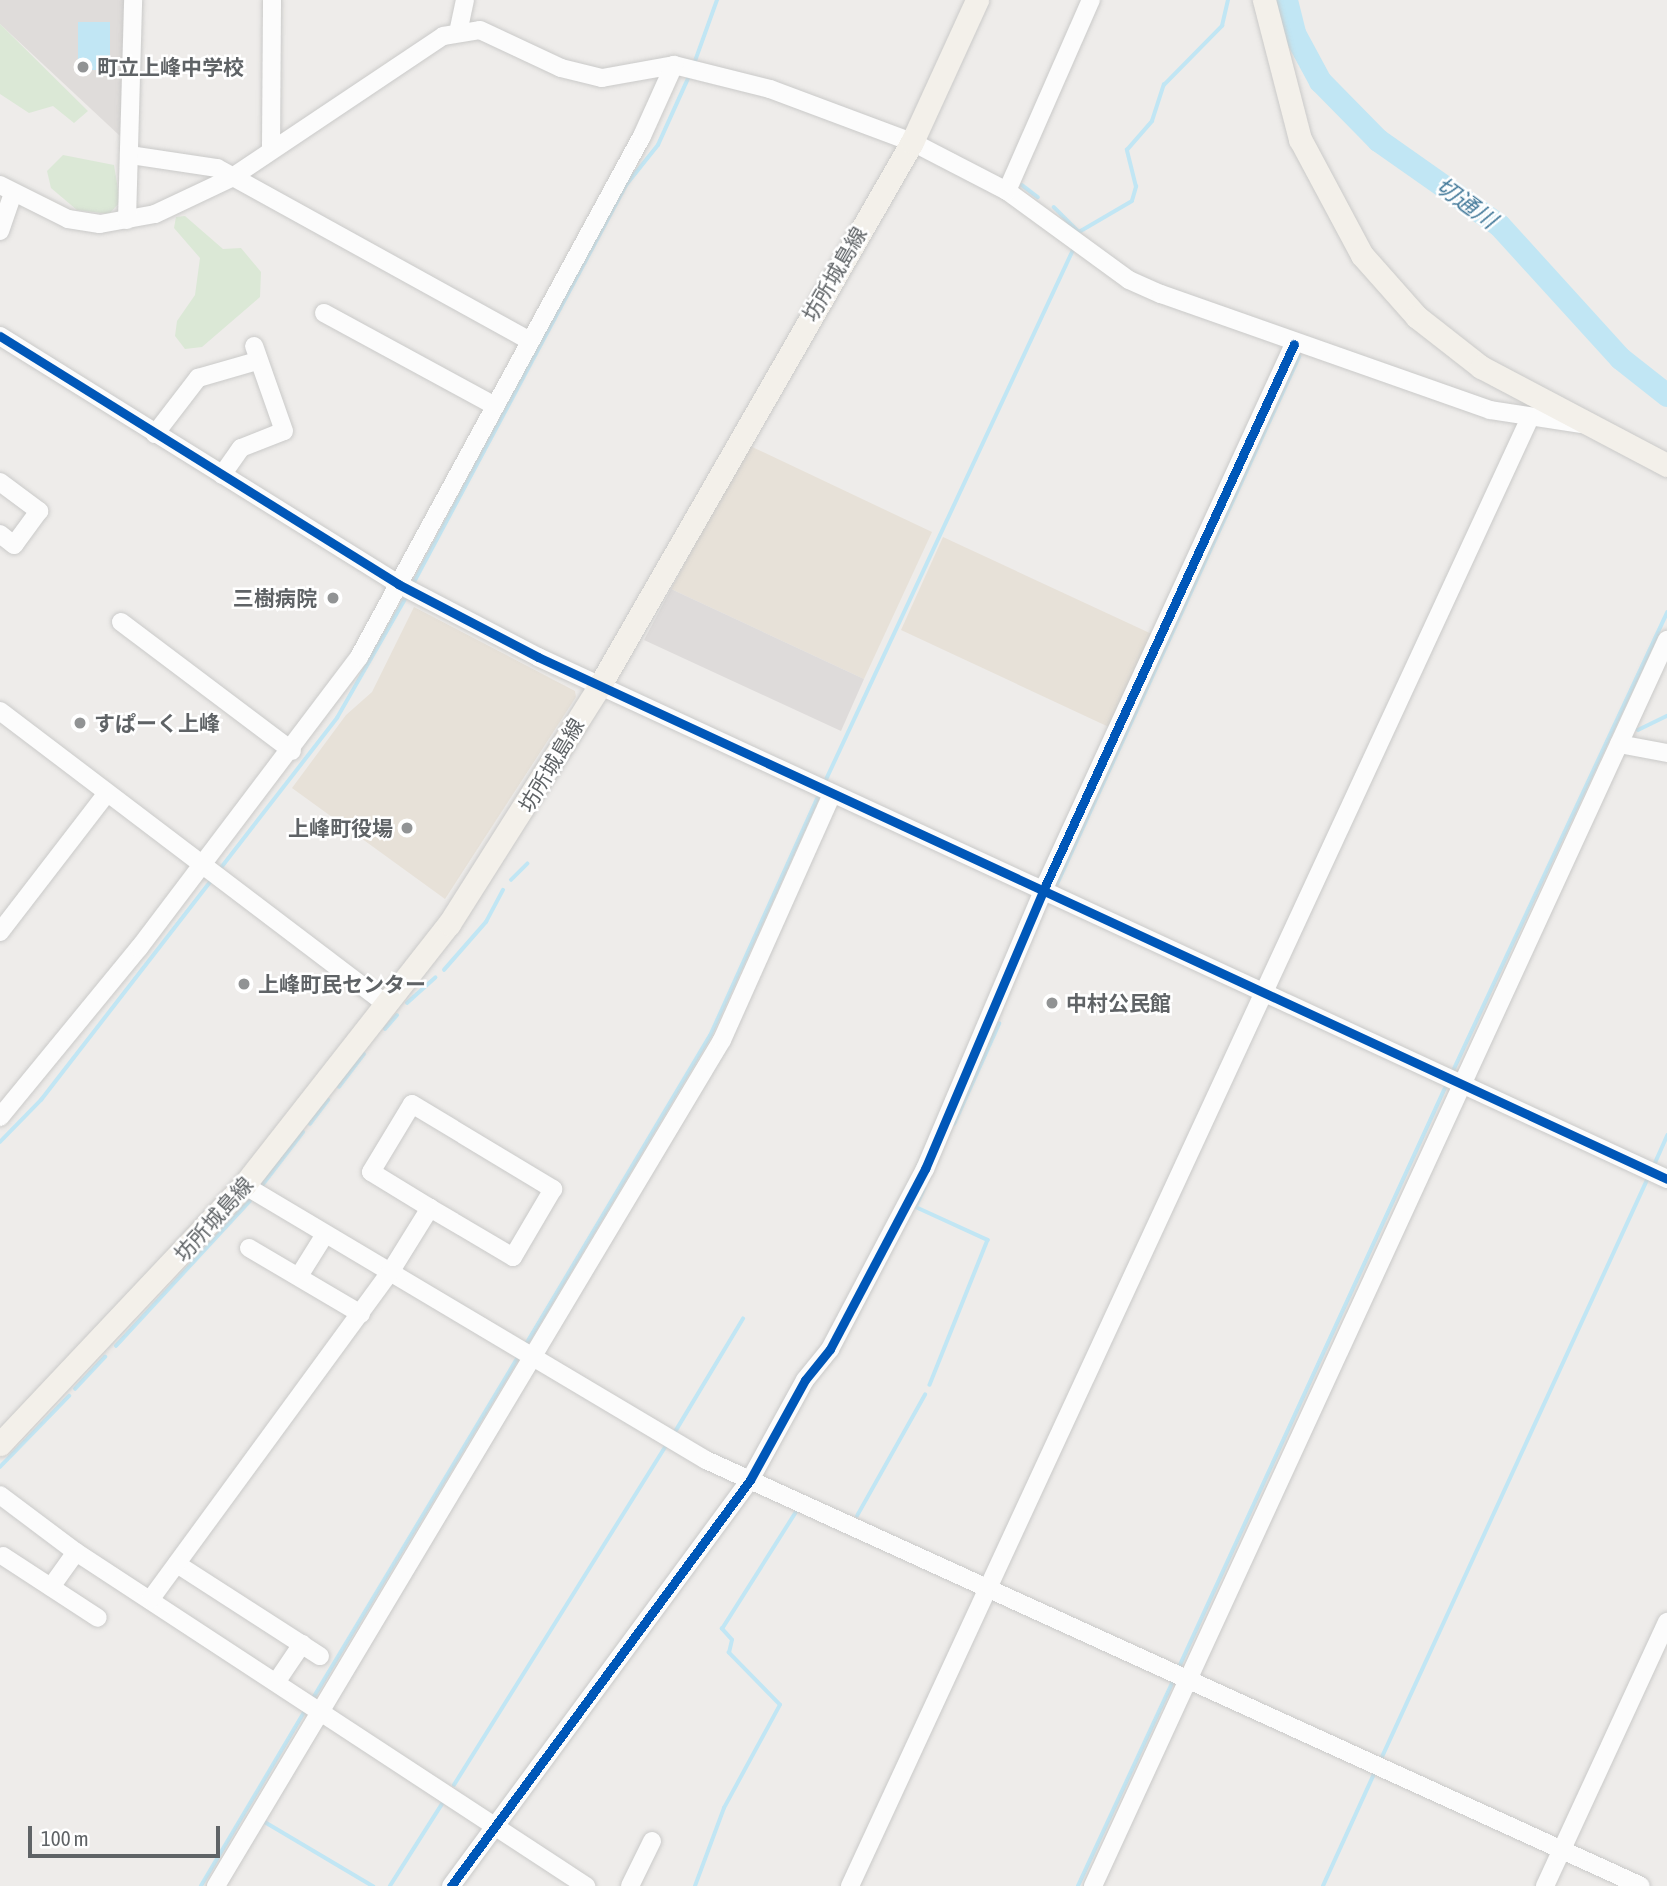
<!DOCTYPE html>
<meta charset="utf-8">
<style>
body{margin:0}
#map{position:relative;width:1667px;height:1886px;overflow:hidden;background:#eeecea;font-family:"Asap Condensed","Noto Sans JP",sans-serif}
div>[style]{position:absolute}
.commercial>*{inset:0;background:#e7e1d8}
.industrial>*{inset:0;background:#dedbda}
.education>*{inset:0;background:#dfdcda}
.green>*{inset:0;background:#dbe8d6}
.water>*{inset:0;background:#c1e6f4}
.stream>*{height:3.5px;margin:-1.75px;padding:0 1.75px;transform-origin:1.75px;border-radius:1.75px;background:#c1e6f4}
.river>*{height:23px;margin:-11.5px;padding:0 11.5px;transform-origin:11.5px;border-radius:11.5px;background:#c1e6f4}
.roads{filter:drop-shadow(0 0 2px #cacac9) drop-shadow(0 0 2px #cacac9)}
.minor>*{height:18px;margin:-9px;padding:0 9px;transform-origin:9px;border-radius:9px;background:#fcfcfc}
.major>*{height:23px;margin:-11.5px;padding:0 11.5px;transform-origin:11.5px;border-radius:11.5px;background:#f3f0ea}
.cycleway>*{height:9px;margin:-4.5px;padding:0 4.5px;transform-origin:4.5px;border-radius:4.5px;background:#0057b8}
.dots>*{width:19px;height:19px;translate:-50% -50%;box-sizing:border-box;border:4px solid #fff;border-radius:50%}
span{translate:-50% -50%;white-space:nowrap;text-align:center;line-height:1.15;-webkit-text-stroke:5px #fff;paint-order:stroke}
.poi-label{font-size:21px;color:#5f6366;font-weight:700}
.left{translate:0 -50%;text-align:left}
.right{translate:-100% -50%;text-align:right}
.street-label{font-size:21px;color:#5f6366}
.water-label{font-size:23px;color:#447a9a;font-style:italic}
.scale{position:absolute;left:28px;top:1826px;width:192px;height:32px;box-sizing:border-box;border:4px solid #5f6366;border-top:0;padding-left:9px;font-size:21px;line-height:24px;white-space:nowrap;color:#5f6366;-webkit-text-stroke:5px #fff;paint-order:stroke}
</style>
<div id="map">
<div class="commercial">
<i style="clip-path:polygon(748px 445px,932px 532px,864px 679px,671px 589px)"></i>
<i style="clip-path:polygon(943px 537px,1154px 635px,1111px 728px,901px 630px)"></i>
<i style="clip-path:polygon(414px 607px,575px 691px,576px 697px,445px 899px,292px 788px,346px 715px,372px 692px)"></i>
</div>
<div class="industrial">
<i style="clip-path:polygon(671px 589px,864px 679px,841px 731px,644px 640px)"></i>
</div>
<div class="education">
<i style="clip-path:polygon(0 0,124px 0,120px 136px,0 24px)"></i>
</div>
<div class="green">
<i style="clip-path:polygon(0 24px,88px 111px,74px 123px,53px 106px,29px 113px,0 94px)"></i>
<i style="clip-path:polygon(63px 155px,114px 165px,120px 202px,109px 214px,77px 210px,51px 188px,47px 171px)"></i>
<i style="clip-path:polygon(185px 216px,223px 249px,241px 248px,261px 272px,260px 297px,202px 347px,185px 349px,175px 336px,177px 321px,195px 295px,200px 258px,174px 228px,176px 217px)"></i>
</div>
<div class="water">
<i style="clip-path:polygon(78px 22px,110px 22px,110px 70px,78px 70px)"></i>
</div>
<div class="stream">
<i style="left:694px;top:64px;width:68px;rotate:-70.2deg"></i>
<i style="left:1022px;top:185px;width:20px;rotate:37deg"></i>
<i style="left:1054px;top:207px;width:35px;rotate:45deg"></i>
<i style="left:1079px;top:232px;width:61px;rotate:-30.3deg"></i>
<i style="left:1132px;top:201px;width:15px;rotate:-74deg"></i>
<i style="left:1136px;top:187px;width:38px;rotate:-104deg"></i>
<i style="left:1127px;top:150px;width:38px;rotate:-49deg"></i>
<i style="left:1152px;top:121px;width:38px;rotate:-72deg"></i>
<i style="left:1164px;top:85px;width:83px;rotate:-45.5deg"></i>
<i style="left:1222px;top:26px;width:27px;rotate:-77deg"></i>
<i style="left:412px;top:586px;width:455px;rotate:-61.9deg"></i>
<i style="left:626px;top:185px;width:51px;rotate:-51.3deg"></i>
<i style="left:658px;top:145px;width:78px;rotate:-65.7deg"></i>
<i style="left:1638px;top:730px;width:32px;rotate:-26deg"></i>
<i style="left:824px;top:784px;width:589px;rotate:-65deg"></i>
<i style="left:220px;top:869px;width:191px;rotate:-52.2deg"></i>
<i style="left:337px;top:718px;width:141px;rotate:-60.2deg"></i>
<i style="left:511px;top:880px;width:23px;rotate:-45deg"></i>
<i style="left:1057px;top:884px;width:580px;rotate:-65.34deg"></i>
<i style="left:444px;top:970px;width:64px;rotate:-48.8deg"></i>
<i style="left:486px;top:922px;width:36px;rotate:-62deg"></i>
<i style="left:407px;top:1003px;width:38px;rotate:-42deg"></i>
<i style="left:385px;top:1029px;width:18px;rotate:-49deg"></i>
<i style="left:1453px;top:1071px;width:506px;rotate:-64.96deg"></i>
<i style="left:339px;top:1087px;width:41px;rotate:-52.9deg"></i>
<i style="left:310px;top:1124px;width:30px;rotate:-53deg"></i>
<i style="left:954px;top:1124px;width:110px;rotate:-65.8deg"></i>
<i style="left:0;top:1142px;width:59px;rotate:-45.7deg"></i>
<i style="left:41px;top:1100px;width:281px;rotate:-52.2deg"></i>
<i style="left:1655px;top:1163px;width:30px;rotate:-66deg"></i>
<i style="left:261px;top:1187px;width:69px;rotate:-52.6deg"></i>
<i style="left:925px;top:1188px;width:21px;rotate:115deg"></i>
<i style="left:916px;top:1207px;width:79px;rotate:24.6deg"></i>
<i style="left:988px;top:1240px;width:156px;rotate:111.8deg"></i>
<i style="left:116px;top:1346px;width:197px;rotate:-47.3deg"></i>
<i style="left:525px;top:1346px;width:361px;rotate:-59.2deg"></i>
<i style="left:710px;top:1036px;width:265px;rotate:-65.7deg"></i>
<i style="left:75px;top:1389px;width:44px;rotate:-46.8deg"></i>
<i style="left:675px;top:1432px;width:132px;rotate:-59deg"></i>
<i style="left:0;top:1467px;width:99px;rotate:-45.8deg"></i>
<i style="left:857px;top:1516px;width:139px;rotate:-60.7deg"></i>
<i style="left:1180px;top:1665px;width:635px;rotate:-65.33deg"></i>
<i style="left:312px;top:1700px;width:402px;rotate:-59deg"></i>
<i style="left:1382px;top:1757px;width:635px;rotate:-65.33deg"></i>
<i style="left:454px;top:1785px;width:400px;rotate:-58deg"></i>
<i style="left:265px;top:1822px;width:126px;rotate:30.7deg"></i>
<i style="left:201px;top:1886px;width:206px;rotate:-59.3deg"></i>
<i style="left:390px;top:1886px;width:101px;rotate:-57.6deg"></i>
<i style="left:695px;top:1886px;width:83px;rotate:-69.6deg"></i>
<i style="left:724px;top:1808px;width:117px;rotate:-61.5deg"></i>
<i style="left:780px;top:1705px;width:73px;rotate:-134.4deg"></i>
<i style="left:729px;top:1653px;width:13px;rotate:-77deg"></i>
<i style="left:732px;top:1640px;width:15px;rotate:-132deg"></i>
<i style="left:722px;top:1629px;width:142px;rotate:-57.7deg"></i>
<i style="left:1078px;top:1886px;width:226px;rotate:-65.1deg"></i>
<i style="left:1323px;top:1886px;width:125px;rotate:-65.5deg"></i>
</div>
<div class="river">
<i style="left:1286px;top:0;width:34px;rotate:76deg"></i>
<i style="left:1294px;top:33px;width:55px;rotate:61.6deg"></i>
<i style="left:1320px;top:81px;width:83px;rotate:45.5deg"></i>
<i style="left:1378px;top:140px;width:148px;rotate:35.1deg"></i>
<i style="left:1499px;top:225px;width:180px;rotate:47.7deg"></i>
<i style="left:1620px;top:358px;width:60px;rotate:38.2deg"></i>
</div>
<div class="roads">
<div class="minor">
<i style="left:459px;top:28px;width:29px;rotate:-78deg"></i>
<i style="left:271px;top:148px;width:148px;rotate:-89.6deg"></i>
<i style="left:130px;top:155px;width:88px;rotate:8.5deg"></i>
<i style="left:217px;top:168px;width:358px;rotate:28.9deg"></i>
<i style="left:0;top:185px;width:76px;rotate:26.6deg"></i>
<i style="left:68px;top:219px;width:32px;rotate:9deg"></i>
<i style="left:100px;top:224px;width:56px;rotate:-10.3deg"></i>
<i style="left:155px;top:214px;width:84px;rotate:-25.3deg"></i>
<i style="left:231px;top:178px;width:255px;rotate:-33.8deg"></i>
<i style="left:443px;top:36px;width:37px;rotate:-9deg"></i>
<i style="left:480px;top:30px;width:89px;rotate:25.1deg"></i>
<i style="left:561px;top:68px;width:42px;rotate:13.7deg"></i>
<i style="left:602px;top:78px;width:73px;rotate:-10.2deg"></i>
<i style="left:674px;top:65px;width:99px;rotate:14deg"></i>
<i style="left:770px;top:89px;width:152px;rotate:20.5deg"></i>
<i style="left:912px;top:142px;width:107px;rotate:27.3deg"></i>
<i style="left:1007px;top:191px;width:151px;rotate:36.1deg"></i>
<i style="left:1129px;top:280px;width:35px;rotate:24deg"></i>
<i style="left:1161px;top:294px;width:349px;rotate:19.4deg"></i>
<i style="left:1490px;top:410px;width:92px;rotate:8.7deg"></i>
<i style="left:1007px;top:191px;width:209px;rotate:-66.3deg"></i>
<i style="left:127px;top:220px;width:220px;rotate:-88.4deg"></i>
<i style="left:0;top:231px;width:39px;rotate:-71deg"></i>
<i style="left:324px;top:313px;width:195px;rotate:28.5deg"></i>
<i style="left:0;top:336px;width:469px;rotate:31.9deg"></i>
<i style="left:398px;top:584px;width:158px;rotate:27.5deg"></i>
<i style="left:538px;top:657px;width:1244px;rotate:24.81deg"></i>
<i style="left:155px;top:434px;width:71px;rotate:-52.5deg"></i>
<i style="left:198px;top:378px;width:61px;rotate:-16.1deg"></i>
<i style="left:222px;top:475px;width:33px;rotate:-55deg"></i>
<i style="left:241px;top:448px;width:46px;rotate:-21.6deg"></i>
<i style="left:284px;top:431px;width:90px;rotate:-109.4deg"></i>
<i style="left:0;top:482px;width:49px;rotate:36.6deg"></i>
<i style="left:39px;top:511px;width:42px;rotate:126.3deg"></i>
<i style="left:14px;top:545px;width:18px;rotate:-142deg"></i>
<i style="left:121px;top:622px;width:214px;rotate:37deg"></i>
<i style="left:0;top:711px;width:485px;rotate:37.2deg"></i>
<i style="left:1619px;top:744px;width:49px;rotate:10.6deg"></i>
<i style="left:0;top:932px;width:175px;rotate:-52.4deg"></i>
<i style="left:0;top:1117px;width:219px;rotate:-50.6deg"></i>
<i style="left:139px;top:948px;width:365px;rotate:-52.9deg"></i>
<i style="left:359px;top:657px;width:593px;rotate:-61.49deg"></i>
<i style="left:642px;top:136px;width:78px;rotate:-65.7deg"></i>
<i style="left:244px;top:1185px;width:538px;rotate:30.76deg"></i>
<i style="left:706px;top:1460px;width:1027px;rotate:24.49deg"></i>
<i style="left:249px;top:1248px;width:130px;rotate:30.5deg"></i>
<i style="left:299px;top:1276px;width:47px;rotate:-58deg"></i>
<i style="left:0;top:1495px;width:95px;rotate:36.9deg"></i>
<i style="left:76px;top:1552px;width:610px;rotate:33.22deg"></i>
<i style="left:3px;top:1556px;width:113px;rotate:33.1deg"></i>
<i style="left:177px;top:1564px;width:170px;rotate:32.8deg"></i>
<i style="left:51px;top:1587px;width:43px;rotate:-54.5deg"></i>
<i style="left:150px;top:1600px;width:404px;rotate:-53.8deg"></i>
<i style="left:389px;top:1274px;width:78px;rotate:-58.2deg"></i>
<i style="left:430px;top:1208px;width:69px;rotate:-148.6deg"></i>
<i style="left:371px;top:1172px;width:79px;rotate:-58.9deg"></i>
<i style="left:412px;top:1104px;width:165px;rotate:31.1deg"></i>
<i style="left:553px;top:1189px;width:79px;rotate:120.5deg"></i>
<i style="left:513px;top:1257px;width:96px;rotate:-149.4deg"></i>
<i style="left:277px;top:1681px;width:45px;rotate:-56deg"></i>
<i style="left:216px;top:1886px;width:986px;rotate:-59.12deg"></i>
<i style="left:722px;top:1040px;width:267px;rotate:-65.9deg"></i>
<i style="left:451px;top:1886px;width:504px;rotate:-53.63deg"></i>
<i style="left:750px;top:1480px;width:114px;rotate:-61.2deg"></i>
<i style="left:805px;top:1380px;width:40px;rotate:-51deg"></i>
<i style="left:830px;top:1349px;width:204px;rotate:-62.2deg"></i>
<i style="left:925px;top:1169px;width:310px;rotate:-67deg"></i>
<i style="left:1046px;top:884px;width:594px;rotate:-65.33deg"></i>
<i style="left:630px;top:1886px;width:50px;rotate:-63.9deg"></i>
<i style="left:850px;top:1886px;width:1618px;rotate:-65.15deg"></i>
<i style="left:1093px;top:1886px;width:1372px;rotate:-65.27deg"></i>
<i style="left:1545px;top:1886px;width:291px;rotate:-65.2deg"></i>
</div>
<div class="major">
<i style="left:1264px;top:0;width:144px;rotate:75.5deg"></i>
<i style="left:1300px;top:139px;width:132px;rotate:61.9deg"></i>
<i style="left:1362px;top:255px;width:83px;rotate:48.4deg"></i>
<i style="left:1417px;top:317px;width:81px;rotate:38deg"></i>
<i style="left:1481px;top:367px;width:210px;rotate:27.8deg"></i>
<i style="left:0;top:1444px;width:356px;rotate:-46.7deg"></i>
<i style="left:244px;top:1185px;width:332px;rotate:-51.9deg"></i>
<i style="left:449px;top:924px;width:283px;rotate:-57.7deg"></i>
<i style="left:600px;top:685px;width:626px;rotate:-60.12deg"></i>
<i style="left:912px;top:142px;width:156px;rotate:-65.4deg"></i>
</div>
</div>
<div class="cycleway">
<i style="left:0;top:336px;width:469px;rotate:31.9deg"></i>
<i style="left:398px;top:584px;width:158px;rotate:27.5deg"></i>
<i style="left:538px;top:657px;width:1244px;rotate:24.81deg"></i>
<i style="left:451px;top:1886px;width:504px;rotate:-53.63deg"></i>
<i style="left:750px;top:1480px;width:114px;rotate:-61.2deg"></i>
<i style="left:805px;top:1380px;width:40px;rotate:-51deg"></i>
<i style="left:830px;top:1349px;width:204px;rotate:-62.2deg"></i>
<i style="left:925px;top:1169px;width:310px;rotate:-67deg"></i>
<i style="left:1046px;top:884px;width:594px;rotate:-65.33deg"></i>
</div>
<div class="dots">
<i style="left:83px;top:67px;background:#919394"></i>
<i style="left:333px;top:598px;background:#919394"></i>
<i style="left:80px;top:723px;background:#919394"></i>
<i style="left:407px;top:828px;background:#919394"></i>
<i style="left:244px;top:984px;background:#919394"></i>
<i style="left:1052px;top:1003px;background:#919394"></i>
</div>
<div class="poi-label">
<span class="left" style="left:97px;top:67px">町立上峰中学校</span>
<span class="right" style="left:317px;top:598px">三樹病院</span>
<span class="left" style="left:94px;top:723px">すぱーく上峰</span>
<span class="right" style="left:393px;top:828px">上峰町役場</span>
<span class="left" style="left:258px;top:984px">上峰町民センター</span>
<span class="left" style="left:1066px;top:1003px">中村公民館</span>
</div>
<div class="street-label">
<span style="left:834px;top:274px;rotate:-60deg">坊所城島線</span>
<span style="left:551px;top:765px;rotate:-59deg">坊所城島線</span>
<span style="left:213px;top:1219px;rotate:-48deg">坊所城島線</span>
</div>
<div class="water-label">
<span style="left:1466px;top:203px;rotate:36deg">切通川</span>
</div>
<div class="scale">100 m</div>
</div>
